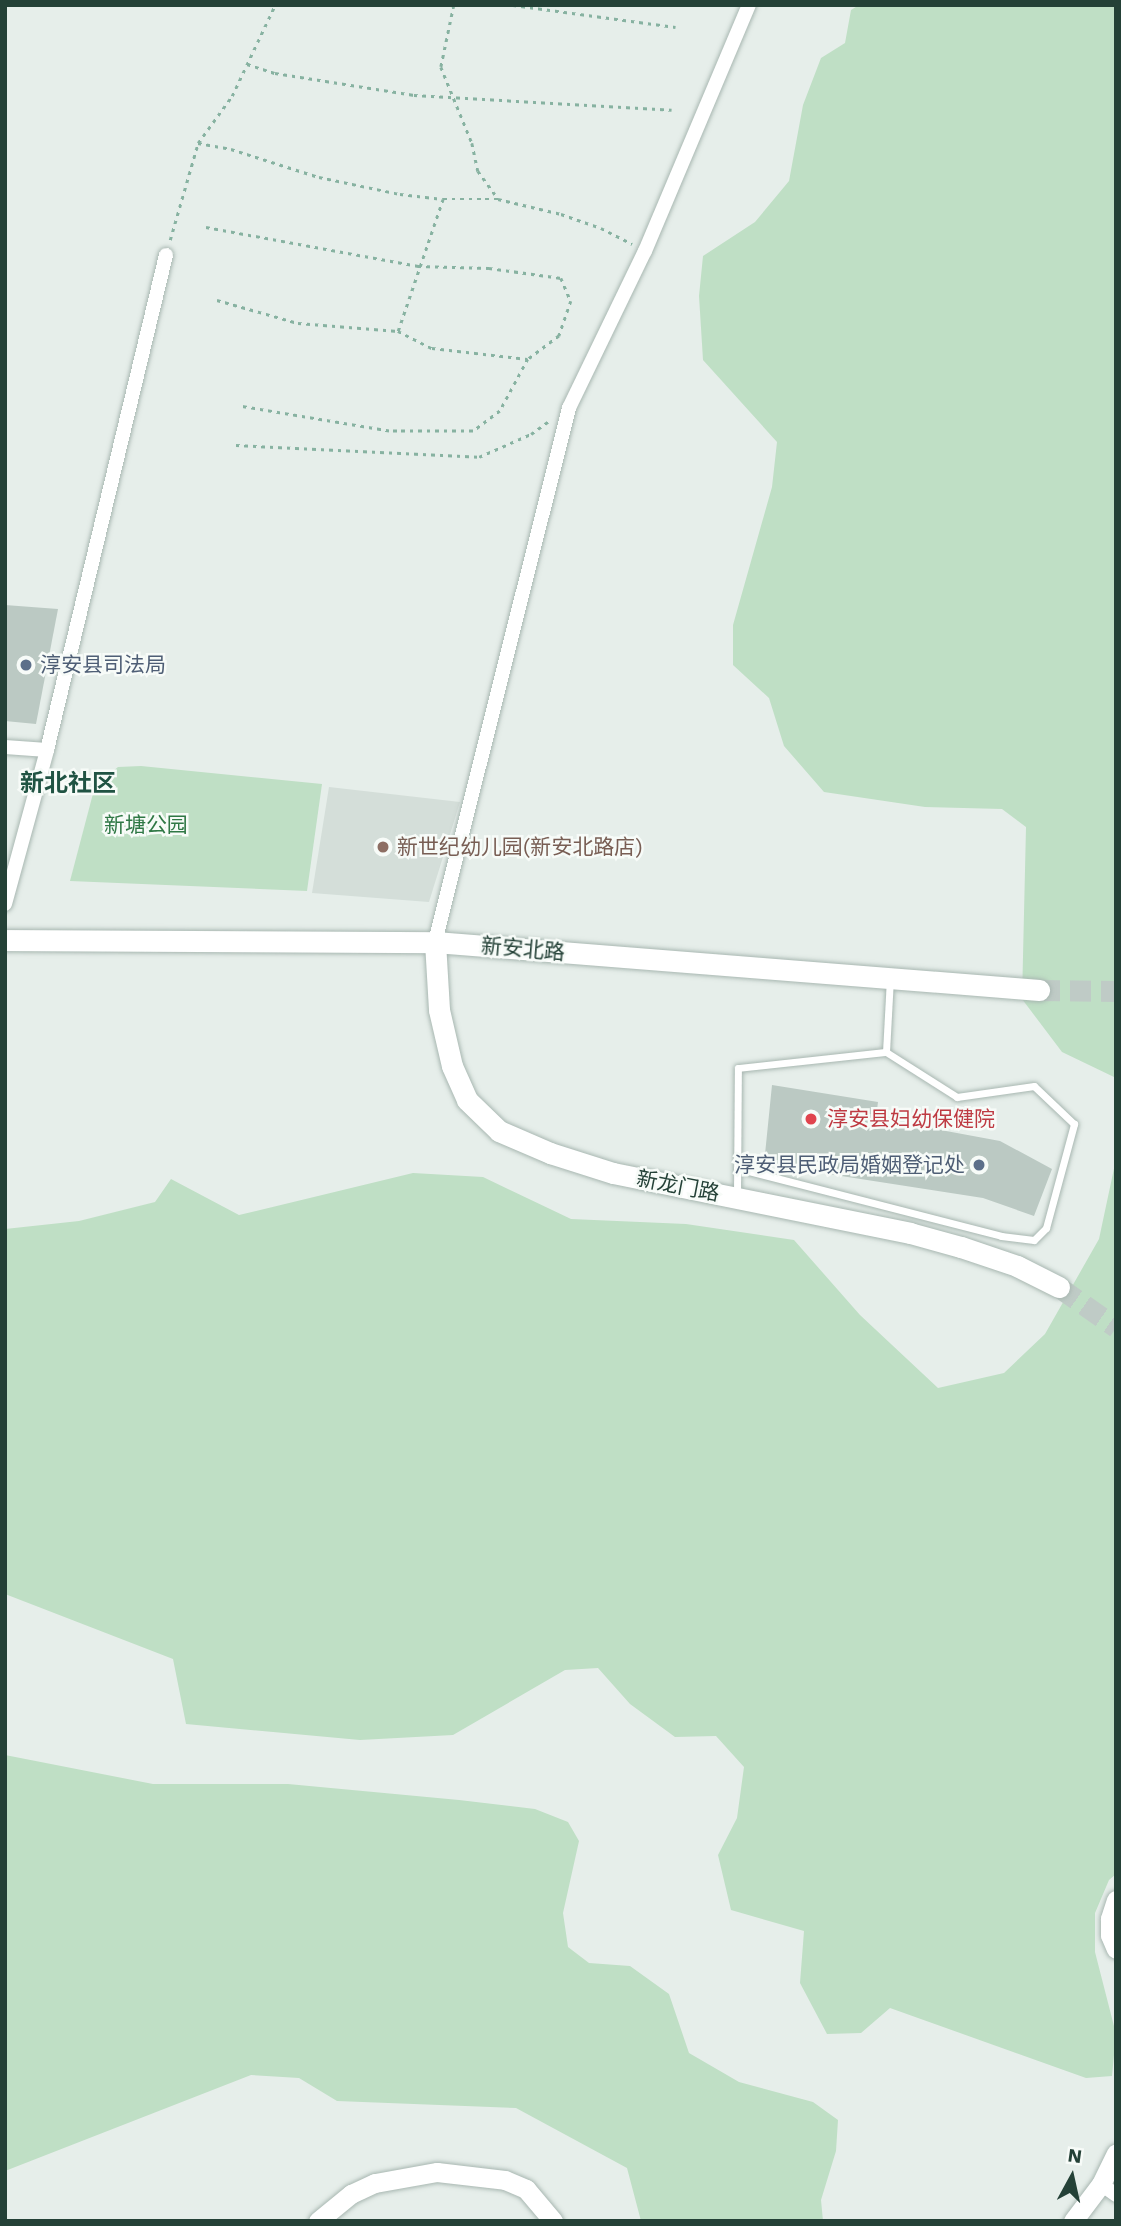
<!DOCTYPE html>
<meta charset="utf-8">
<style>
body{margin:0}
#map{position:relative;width:1121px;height:2226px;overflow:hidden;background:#e6eeea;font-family:"Work Sans","Noto Sans SC",sans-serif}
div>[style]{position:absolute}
.built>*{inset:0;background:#d4ded9}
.green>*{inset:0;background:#bfdfc5}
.building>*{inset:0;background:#bbc9c3}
.secondary-tunnel>*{height:21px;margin-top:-10.5px;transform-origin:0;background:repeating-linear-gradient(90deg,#bfcbc6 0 21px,transparent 0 31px)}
.path>*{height:2.5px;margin-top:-1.25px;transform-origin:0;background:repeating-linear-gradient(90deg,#87b2a1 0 3.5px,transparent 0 8.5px)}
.roads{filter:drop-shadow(0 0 2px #a8b7b1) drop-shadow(0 0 2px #a8b7b1)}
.service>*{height:7px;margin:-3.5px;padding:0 3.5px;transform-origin:3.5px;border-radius:3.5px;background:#fff}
.minor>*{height:14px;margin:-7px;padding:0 7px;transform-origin:7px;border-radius:7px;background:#fff}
.tertiary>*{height:19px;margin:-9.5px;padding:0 9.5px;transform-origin:9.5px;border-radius:9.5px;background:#fff}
.secondary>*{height:21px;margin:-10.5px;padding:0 10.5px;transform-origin:10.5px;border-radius:10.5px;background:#fff}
.dots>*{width:19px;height:19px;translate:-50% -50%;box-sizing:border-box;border:4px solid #f7fbf8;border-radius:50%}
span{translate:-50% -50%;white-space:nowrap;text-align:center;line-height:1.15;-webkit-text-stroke:5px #f7fbf8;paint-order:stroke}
.service-label{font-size:21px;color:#4e5e75}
.left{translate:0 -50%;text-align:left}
.right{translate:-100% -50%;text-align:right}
.park-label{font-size:21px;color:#2f7845}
.education-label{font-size:21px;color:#785e54}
.street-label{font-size:21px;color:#244137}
.health-label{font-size:21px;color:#be3a42}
.quarter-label{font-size:24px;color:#205343;font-weight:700}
.frame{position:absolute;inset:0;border:7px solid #244137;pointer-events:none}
.north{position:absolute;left:1037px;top:2142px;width:70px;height:70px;-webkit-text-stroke:5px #f7fbf8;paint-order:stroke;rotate:8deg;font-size:19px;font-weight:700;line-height:28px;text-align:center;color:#244137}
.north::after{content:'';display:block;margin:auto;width:24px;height:32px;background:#244137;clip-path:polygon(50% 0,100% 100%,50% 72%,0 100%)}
</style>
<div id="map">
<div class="built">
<i style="clip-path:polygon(329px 787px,460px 802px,429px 902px,312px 893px)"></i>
</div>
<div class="green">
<i style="clip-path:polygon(859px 5px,1116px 5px,1116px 1083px,1114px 1077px,1062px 1052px,1022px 999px,1026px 827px,1002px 809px,925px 807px,824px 792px,784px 746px,769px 698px,733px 665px,733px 625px,772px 487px,777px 442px,703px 360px,699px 296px,703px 256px,755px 222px,789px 181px,803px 105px,821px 58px,845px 43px,851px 10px)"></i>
<i style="clip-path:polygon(141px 766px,322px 784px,307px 891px,70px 881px,95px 786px,118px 767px)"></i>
<i style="clip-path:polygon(1116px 1159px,1116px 1874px,1109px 1880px,1095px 1913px,1095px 1952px,1116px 2034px,1112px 2076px,1086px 2078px,890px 2008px,861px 2033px,827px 2034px,800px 1983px,804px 1931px,731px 1910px,718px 1855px,737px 1818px,744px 1767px,716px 1736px,675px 1737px,630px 1704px,598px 1668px,565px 1670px,453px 1735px,360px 1740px,186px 1724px,173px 1659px,5px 1594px,5px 1229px,79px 1221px,155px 1202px,171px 1179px,239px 1215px,413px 1173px,483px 1177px,571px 1219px,686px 1224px,794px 1240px,860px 1315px,938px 1388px,1004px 1373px,1045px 1334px,1099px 1239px)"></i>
<i style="clip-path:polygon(5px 1755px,153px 1784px,288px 1784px,459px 1800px,535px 1809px,568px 1822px,579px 1841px,563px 1913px,568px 1947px,589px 1963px,630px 1966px,669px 1994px,689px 2053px,739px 2082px,813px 2102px,838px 2120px,836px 2151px,821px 2200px,823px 2221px,641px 2221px,627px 2168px,516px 2108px,337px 2101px,299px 2078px,251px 2075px,5px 2171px)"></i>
</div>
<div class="building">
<i style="clip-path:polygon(5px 605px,58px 609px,36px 724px,5px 721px)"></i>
<i style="clip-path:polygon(772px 1085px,878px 1102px,876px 1118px,1000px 1141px,1052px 1169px,1034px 1216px,983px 1198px,764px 1164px)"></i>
</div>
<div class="secondary-tunnel">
<i style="left:1039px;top:990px;width:77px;rotate:0.7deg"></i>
<i style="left:1059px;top:1287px;width:70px;rotate:35.1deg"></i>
</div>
<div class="path">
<i style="left:454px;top:5px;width:63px;rotate:101.8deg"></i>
<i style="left:441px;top:67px;width:82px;rotate:67.8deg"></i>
<i style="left:472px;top:143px;width:29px;rotate:78deg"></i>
<i style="left:478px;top:171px;width:34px;rotate:54deg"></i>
<i style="left:513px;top:5px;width:164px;rotate:7.7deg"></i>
<i style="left:247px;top:64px;width:29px;rotate:18deg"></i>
<i style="left:275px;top:73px;width:141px;rotate:9deg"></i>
<i style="left:414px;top:95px;width:258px;rotate:3.3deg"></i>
<i style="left:198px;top:143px;width:34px;rotate:10deg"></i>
<i style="left:231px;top:149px;width:92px;rotate:17.7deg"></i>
<i style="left:319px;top:177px;width:83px;rotate:11.9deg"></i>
<i style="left:400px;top:194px;width:43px;rotate:6.6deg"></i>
<i style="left:206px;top:227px;width:216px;rotate:10.4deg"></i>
<i style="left:418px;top:266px;width:71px;rotate:1.6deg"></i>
<i style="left:489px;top:268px;width:73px;rotate:7.9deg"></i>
<i style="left:561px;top:278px;width:25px;rotate:67deg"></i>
<i style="left:571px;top:301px;width:37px;rotate:109deg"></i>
<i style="left:559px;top:336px;width:39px;rotate:143deg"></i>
<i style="left:528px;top:359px;width:59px;rotate:118.3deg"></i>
<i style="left:500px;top:411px;width:34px;rotate:143deg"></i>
<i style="left:473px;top:431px;width:84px;rotate:180deg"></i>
<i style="left:389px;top:431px;width:152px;rotate:-170.5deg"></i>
<i style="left:170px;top:240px;width:101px;rotate:-73.9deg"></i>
<i style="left:198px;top:143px;width:58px;rotate:-54.1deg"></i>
<i style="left:232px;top:96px;width:101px;rotate:-64.7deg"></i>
<i style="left:217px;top:300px;width:84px;rotate:15.9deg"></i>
<i style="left:298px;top:323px;width:100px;rotate:4.6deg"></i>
<i style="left:398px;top:331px;width:139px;rotate:-71.2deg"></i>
<i style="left:443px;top:199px;width:55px"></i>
<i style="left:498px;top:199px;width:65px;rotate:13.4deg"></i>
<i style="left:561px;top:214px;width:42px;rotate:19.3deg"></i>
<i style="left:601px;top:228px;width:35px;rotate:27deg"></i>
<i style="left:398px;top:331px;width:38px;rotate:27deg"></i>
<i style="left:432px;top:348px;width:96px;rotate:6.6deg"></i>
<i style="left:236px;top:445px;width:243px;rotate:2.8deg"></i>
<i style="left:479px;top:457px;width:57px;rotate:-23.9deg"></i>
<i style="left:531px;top:434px;width:22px;rotate:-36deg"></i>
</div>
<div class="roads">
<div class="service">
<i style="left:737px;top:1168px;width:273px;rotate:14.4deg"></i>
<i style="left:1001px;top:1236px;width:33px;rotate:7deg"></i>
<i style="left:1034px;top:1240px;width:17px;rotate:-45deg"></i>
<i style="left:1046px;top:1228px;width:108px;rotate:-74.9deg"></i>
<i style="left:1074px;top:1124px;width:55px;rotate:-136.5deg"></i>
<i style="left:1034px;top:1086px;width:78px;rotate:171.9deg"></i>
<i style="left:957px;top:1097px;width:84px;rotate:-147.6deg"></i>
<i style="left:737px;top:1196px;width:128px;rotate:-89.6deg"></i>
<i style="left:738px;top:1068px;width:149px;rotate:-6.2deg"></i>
<i style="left:886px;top:1052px;width:73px;rotate:-86.9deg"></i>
</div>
<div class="minor">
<i style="left:5px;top:747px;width:42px;rotate:4.1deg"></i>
<i style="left:5px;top:904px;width:160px;rotate:-74.7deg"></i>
<i style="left:47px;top:750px;width:509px;rotate:-76.48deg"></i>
<i style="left:435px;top:942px;width:551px;rotate:-75.91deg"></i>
<i style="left:569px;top:408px;width:174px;rotate:-64.2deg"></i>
<i style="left:645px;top:251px;width:267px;rotate:-67.1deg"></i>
<i style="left:1101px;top:2184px;width:19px;rotate:36deg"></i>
</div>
<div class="tertiary">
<i style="left:1116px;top:1900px;width:20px;rotate:108deg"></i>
<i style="left:1110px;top:1919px;width:16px;rotate:90deg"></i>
<i style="left:1110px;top:1935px;width:15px;rotate:67deg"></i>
<i style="left:318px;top:2221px;width:43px;rotate:-39.3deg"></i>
<i style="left:351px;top:2194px;width:26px;rotate:-25deg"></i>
<i style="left:375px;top:2183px;width:63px;rotate:-10.1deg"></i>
<i style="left:437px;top:2172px;width:68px;rotate:6.7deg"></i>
<i style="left:505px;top:2180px;width:23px;rotate:23deg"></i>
<i style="left:526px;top:2189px;width:42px;rotate:49.8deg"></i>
<i style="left:1073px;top:2221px;width:46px;rotate:-52.9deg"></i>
<i style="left:1101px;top:2184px;width:34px;rotate:-64deg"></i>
</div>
<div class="secondary">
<i style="left:5px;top:940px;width:430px;rotate:0.3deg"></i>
<i style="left:435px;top:942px;width:606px;rotate:4.54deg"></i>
<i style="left:435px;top:942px;width:68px;rotate:86.6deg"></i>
<i style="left:439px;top:1010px;width:57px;rotate:76.9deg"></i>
<i style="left:452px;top:1066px;width:37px;rotate:66deg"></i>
<i style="left:467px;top:1100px;width:45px;rotate:44.1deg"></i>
<i style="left:499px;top:1131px;width:56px;rotate:23.3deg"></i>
<i style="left:550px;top:1153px;width:66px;rotate:17.6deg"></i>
<i style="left:613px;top:1173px;width:303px;rotate:11.4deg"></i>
<i style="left:910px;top:1233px;width:53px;rotate:15.4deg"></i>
<i style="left:961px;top:1247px;width:59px;rotate:18.7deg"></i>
<i style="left:1017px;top:1266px;width:47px;rotate:26.6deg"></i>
</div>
</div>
<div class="dots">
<i style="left:26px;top:665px;background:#5c6f8a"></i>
<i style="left:383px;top:847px;background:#8d6e63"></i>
<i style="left:811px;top:1119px;background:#e0444e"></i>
<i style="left:979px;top:1165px;background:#5c6f8a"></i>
</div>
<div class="service-label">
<span class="left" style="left:40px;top:665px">淳安县司法局</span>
<span class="right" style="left:965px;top:1165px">淳安县民政局婚姻登记处</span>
</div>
<div class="park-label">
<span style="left:146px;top:825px">新塘公园</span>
</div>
<div class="education-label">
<span class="left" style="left:397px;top:847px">新世纪幼儿园(新安北路店)</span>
</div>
<div class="street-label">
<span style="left:523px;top:949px;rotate:5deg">新安北路</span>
<span style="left:678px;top:1186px;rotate:11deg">新龙门路</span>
</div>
<div class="health-label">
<span class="left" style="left:827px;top:1119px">淳安县妇幼保健院</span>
</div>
<div class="quarter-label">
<span style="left:68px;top:784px">新北社区</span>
</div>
<div class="frame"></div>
<div class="north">N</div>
</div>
